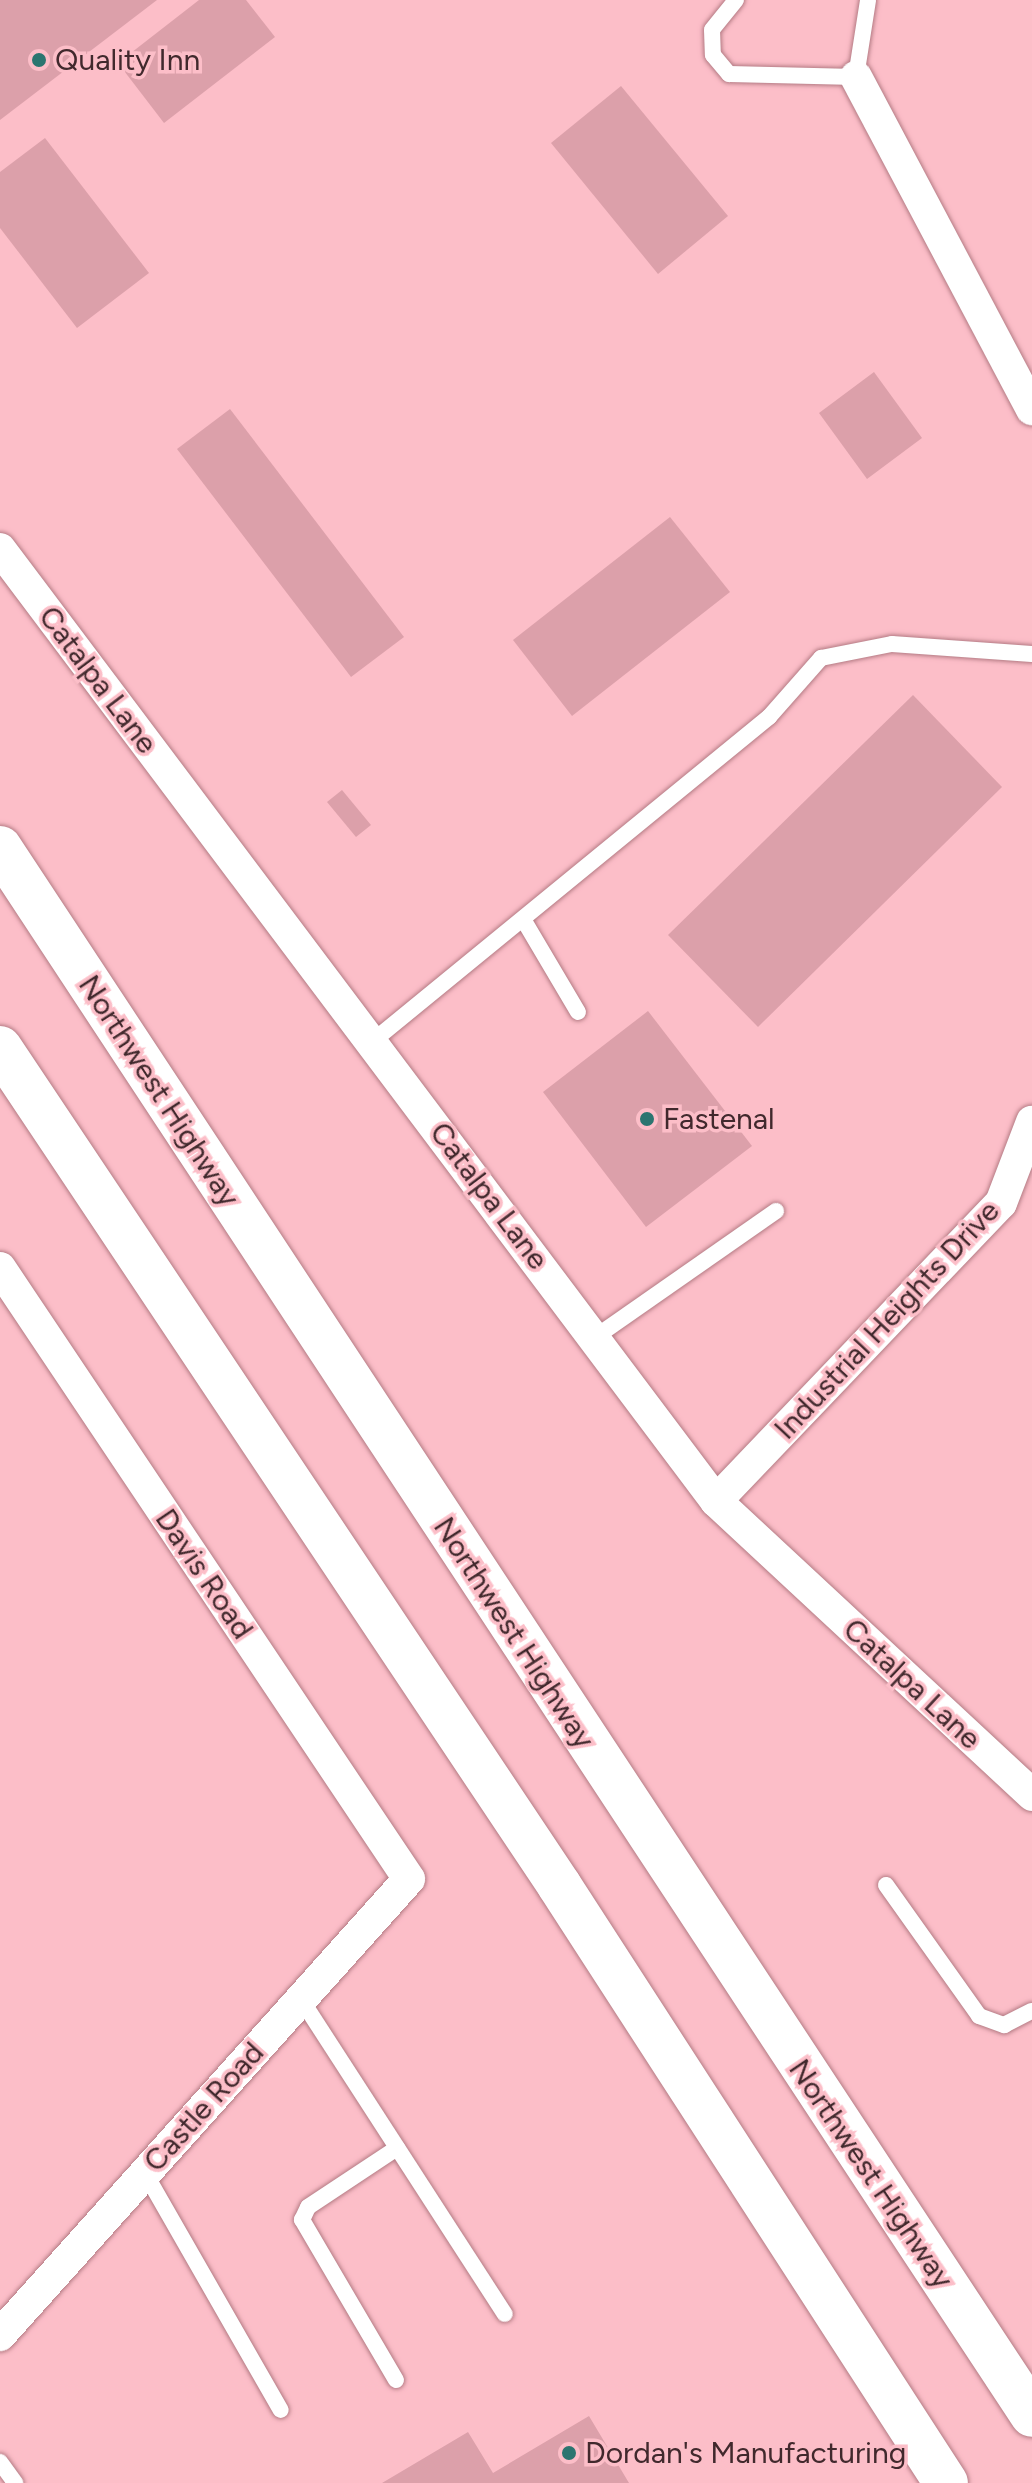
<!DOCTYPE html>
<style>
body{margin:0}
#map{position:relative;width:1032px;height:2483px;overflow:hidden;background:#fcbec8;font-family:Figtree,sans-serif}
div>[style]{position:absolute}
.building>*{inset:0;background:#dca0aa}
.roads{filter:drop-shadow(0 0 2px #b47b84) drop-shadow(0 0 2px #b47b84)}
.service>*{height:16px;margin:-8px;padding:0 8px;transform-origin:8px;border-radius:8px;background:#fff}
.minor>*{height:32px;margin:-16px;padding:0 16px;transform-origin:16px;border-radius:16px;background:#fff}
.primary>*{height:44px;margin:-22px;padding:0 22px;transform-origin:22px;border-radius:22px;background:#fff}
.dots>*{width:22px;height:22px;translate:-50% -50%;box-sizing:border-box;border:4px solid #fcbec8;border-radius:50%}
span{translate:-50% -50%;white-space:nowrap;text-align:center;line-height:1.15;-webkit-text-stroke:7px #fcbec8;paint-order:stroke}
.poi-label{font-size:30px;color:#41292d}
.left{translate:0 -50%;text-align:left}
.street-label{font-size:30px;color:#41292d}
</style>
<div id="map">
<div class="building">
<i style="clip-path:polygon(0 0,157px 0,0 120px)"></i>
<i style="clip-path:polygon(199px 0,246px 0,275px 37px,164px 123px,118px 63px)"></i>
<i style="clip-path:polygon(621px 86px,728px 216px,658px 274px,551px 143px)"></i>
<i style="clip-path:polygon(45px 138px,149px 273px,77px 328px,0 228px,0 172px)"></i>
<i style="clip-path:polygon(874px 372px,922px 438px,867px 479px,819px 413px)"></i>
<i style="clip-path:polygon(230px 409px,404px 637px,351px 677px,177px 449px)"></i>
<i style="clip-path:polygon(670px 517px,730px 592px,572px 716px,513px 640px)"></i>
<i style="clip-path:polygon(913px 695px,1002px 787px,758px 1027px,668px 935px)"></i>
<i style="clip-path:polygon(342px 790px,371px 825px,356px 837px,327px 802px)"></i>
<i style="clip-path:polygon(648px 1011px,752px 1146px,646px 1227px,543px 1092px)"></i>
<i style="clip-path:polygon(589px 2416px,629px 2483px,382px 2483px,468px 2432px,493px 2473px)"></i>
</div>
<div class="roads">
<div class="service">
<i style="left:736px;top:0;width:38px;rotate:129deg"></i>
<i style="left:712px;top:30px;width:25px;rotate:88deg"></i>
<i style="left:713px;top:55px;width:25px;rotate:50deg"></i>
<i style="left:729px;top:74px;width:127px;rotate:1.4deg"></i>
<i style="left:856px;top:77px;width:78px;rotate:-81.1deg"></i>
<i style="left:523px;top:919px;width:108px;rotate:59.4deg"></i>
<i style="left:373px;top:1041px;width:512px;rotate:-39.29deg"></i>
<i style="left:769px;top:717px;width:79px;rotate:-48.6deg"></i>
<i style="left:821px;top:658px;width:72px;rotate:-11.2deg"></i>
<i style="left:892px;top:644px;width:140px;rotate:4.1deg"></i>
<i style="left:594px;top:1338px;width:222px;rotate:-34.9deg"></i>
<i style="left:886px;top:1885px;width:161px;rotate:54.6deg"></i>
<i style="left:979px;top:2016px;width:27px;rotate:20deg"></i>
<i style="left:1004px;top:2025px;width:31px;rotate:-27deg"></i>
<i style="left:301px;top:1999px;width:375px;rotate:57.1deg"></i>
<i style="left:145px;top:2173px;width:273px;rotate:60.2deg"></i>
<i style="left:396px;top:2380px;width:186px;rotate:-120.4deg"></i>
<i style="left:302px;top:2220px;width:14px;rotate:-65deg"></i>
<i style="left:308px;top:2207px;width:107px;rotate:-33.5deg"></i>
<i style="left:0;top:2462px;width:26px;rotate:54deg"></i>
</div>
<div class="minor">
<i style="left:856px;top:77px;width:376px;rotate:62.1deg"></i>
<i style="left:0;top:549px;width:1191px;rotate:53.05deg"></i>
<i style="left:716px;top:1501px;width:432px;rotate:42.9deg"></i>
<i style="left:0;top:1268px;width:735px;rotate:56.2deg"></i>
<i style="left:409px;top:1879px;width:613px;rotate:131.89deg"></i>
<i style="left:716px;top:1501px;width:412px;rotate:-46.3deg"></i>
<i style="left:1001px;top:1203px;width:87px;rotate:-69.1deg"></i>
</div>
<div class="primary">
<i style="left:0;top:848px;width:1876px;rotate:56.63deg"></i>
<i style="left:0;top:1048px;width:1007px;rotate:56.26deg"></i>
<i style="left:559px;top:1885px;width:712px;rotate:57.09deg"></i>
</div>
</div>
<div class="dots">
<i style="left:39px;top:60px;background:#2c7570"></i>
<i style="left:647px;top:1119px;background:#2c7570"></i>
<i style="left:569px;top:2453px;background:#2c7570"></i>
</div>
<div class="poi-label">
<span class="left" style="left:55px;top:60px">Quality Inn</span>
<span class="left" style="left:663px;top:1119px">Fastenal</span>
<span class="left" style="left:585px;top:2453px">Dordan's Manufacturing</span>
</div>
<div class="street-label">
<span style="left:98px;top:680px;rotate:53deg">Catalpa Lane</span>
<span style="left:159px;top:1091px;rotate:57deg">Northwest Highway</span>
<span style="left:489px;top:1196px;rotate:53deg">Catalpa Lane</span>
<span style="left:887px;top:1320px;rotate:-47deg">Industrial Heights Drive</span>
<span style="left:204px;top:1574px;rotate:56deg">Davis Road</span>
<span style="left:514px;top:1633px;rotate:57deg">Northwest Highway</span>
<span style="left:912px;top:1684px;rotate:43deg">Catalpa Lane</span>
<span style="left:204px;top:2107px;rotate:-48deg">Castle Road</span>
<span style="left:871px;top:2174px;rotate:56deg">Northwest Highway</span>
</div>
</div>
